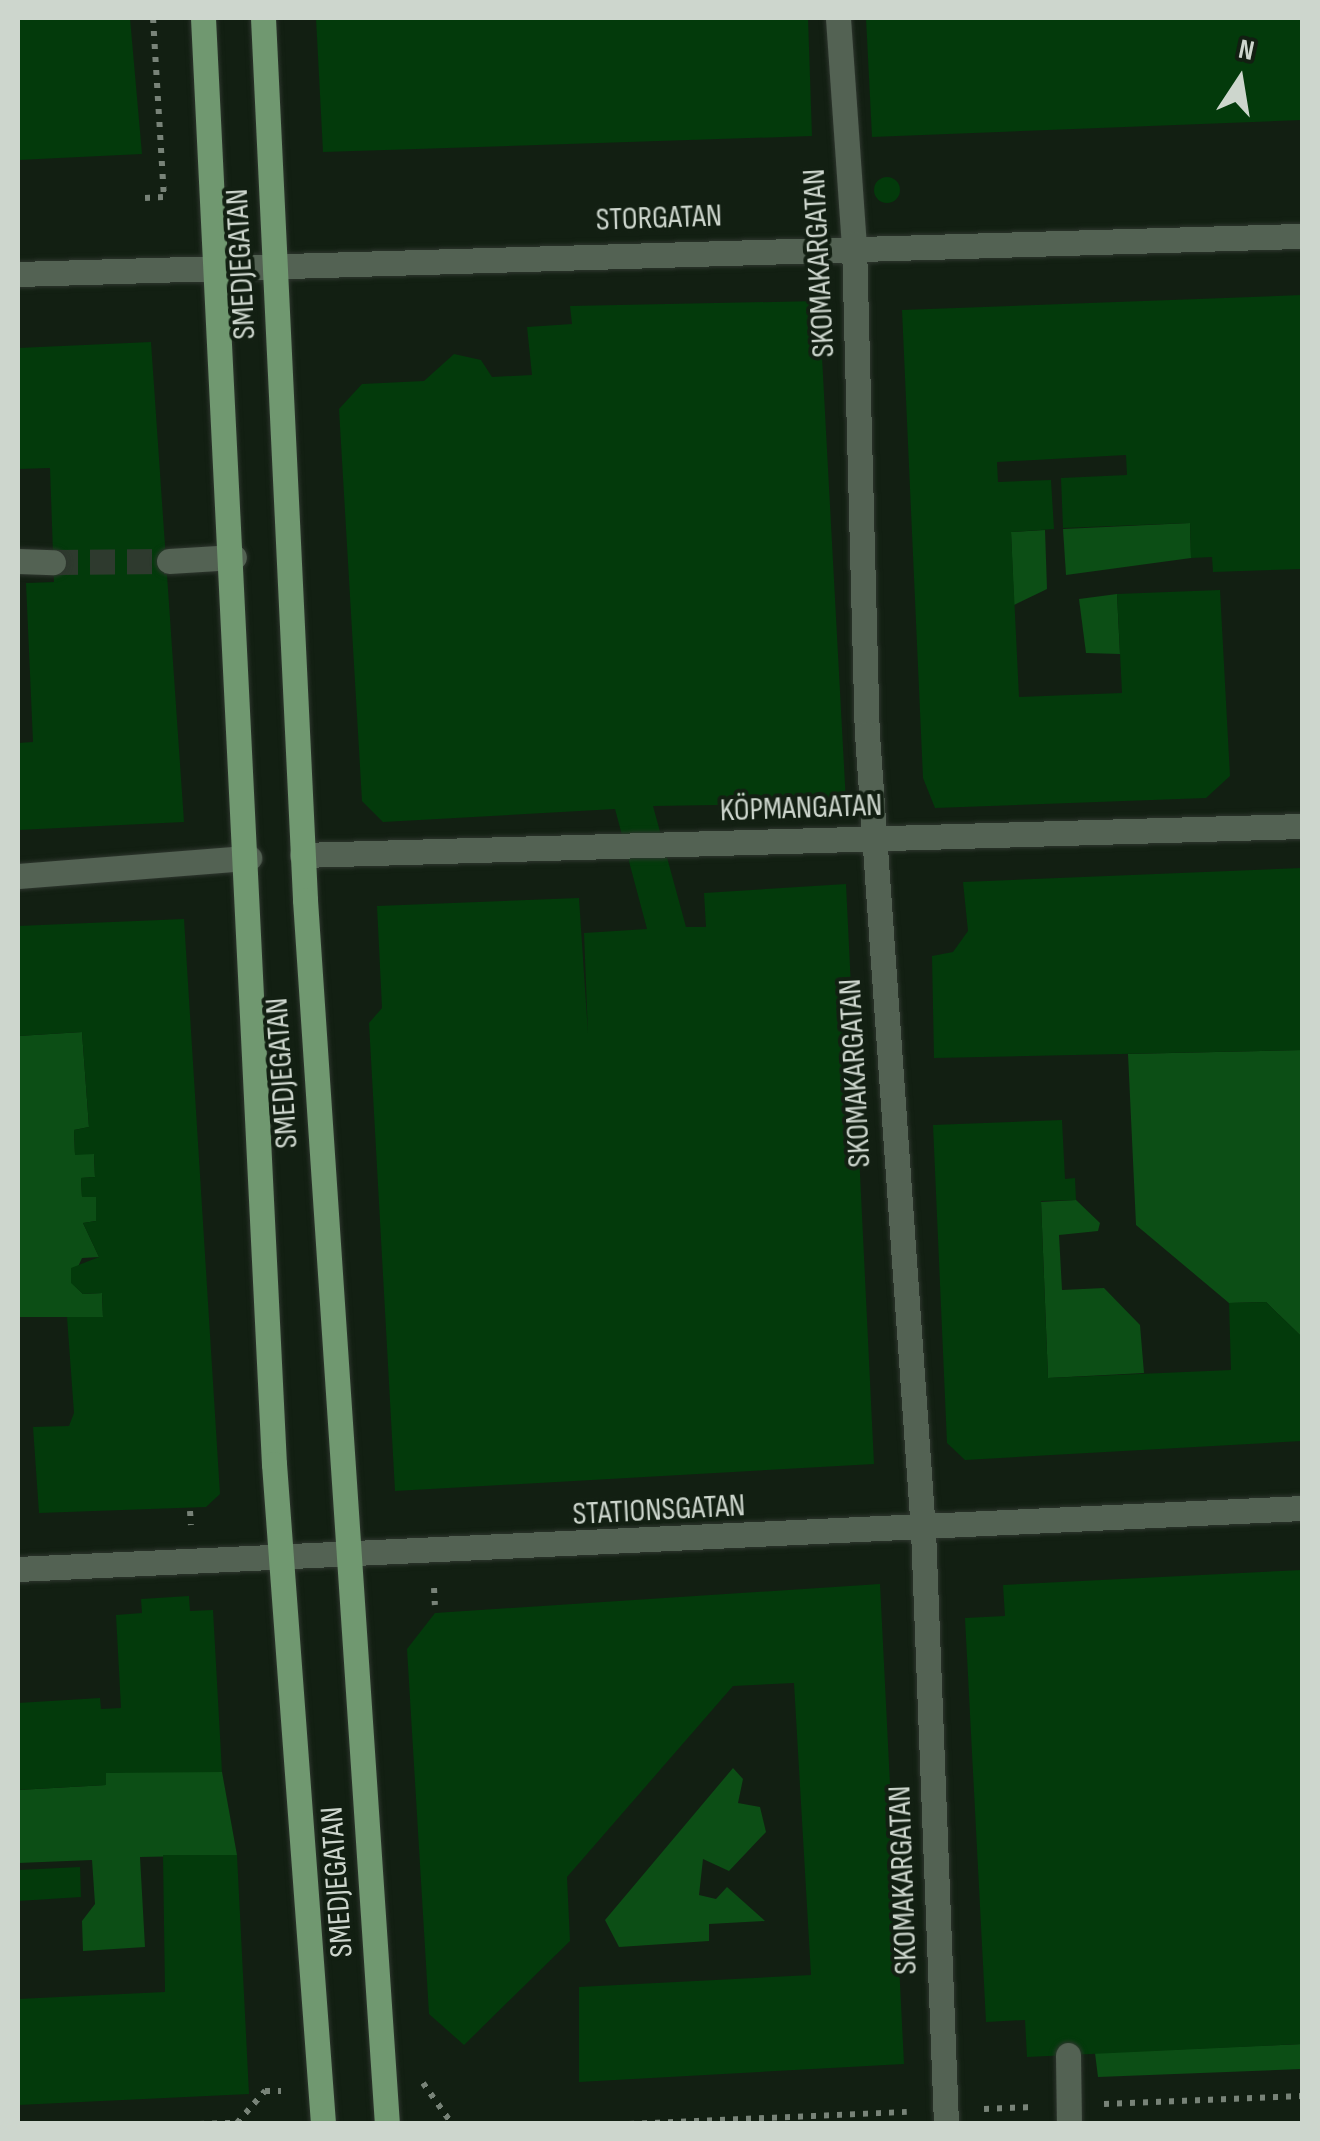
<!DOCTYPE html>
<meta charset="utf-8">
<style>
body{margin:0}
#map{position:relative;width:1320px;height:2141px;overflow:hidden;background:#121f12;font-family:"Sofia Sans Condensed",sans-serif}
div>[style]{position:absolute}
.green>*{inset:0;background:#0c4e15}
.building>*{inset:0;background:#033a0b}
.round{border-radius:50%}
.minor-tunnel>*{height:25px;margin-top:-12.5px;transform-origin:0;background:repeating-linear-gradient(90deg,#2e3a2e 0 25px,transparent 0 37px)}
.path>*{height:6px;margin-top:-3px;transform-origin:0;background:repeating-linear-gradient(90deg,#788378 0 5px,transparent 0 13px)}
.roads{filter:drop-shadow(0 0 2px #2e362e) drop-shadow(0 0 2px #2e362e)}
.minor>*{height:25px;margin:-12.5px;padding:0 12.5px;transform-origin:12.5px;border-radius:12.5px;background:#536253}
.major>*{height:25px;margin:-12.5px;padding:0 12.5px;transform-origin:12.5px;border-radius:12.5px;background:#709870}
span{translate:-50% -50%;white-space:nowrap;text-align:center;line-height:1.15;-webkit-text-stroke:8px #121f12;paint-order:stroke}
.street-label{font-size:32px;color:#cdd6cd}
.frame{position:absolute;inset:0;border:20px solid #cdd6cd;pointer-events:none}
.north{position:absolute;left:1190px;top:30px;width:100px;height:100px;-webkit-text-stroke:8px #121f12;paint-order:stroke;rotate:12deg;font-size:28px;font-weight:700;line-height:40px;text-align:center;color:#cdd6cd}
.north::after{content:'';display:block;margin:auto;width:35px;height:45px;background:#cdd6cd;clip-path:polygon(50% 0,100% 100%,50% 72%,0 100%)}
</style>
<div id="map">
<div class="green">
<i style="clip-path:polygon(1190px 523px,1191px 558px,1066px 575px,1063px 529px)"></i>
<i style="clip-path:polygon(1045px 530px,1047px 589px,1014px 605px,1011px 532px)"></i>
<i style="clip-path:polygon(1117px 594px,1120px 654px,1086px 653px,1079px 599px)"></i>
<i style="clip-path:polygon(82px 1032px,89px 1127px,74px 1130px,75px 1154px,94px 1154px,95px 1177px,81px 1178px,82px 1197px,96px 1197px,96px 1221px,83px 1223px,99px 1257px,82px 1258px,71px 1282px,83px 1294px,102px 1293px,103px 1317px,18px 1317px,18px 1036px)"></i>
<i style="clip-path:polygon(1301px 1050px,1302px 1059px,1302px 1337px,1266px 1302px,1229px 1303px,1136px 1225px,1128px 1054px)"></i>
<i style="clip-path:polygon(1076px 1200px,1100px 1223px,1098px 1231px,1059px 1235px,1062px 1290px,1104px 1288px,1140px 1325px,1144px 1373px,1048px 1378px,1041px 1202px)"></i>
<i style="clip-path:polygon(733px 1768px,743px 1779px,738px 1803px,760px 1807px,766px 1832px,729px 1871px,703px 1859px,699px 1895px,716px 1899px,727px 1887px,765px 1921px,709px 1924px,709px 1941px,619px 1947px,605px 1920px)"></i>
<i style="clip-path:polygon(125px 1772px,222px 1772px,237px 1855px,140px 1857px,145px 1947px,83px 1951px,82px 1921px,95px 1904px,92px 1860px,18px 1863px,18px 1790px,106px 1785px,106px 1773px)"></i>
<i style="clip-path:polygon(1302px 2044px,1302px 2069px,1098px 2077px,1095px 2053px)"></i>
</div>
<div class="building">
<i style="clip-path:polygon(18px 18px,130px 18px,142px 154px,18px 160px)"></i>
<i style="clip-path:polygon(316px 18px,808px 18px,812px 136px,323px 152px)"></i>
<i style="clip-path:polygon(866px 18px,1302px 18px,1302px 120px,872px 137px)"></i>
<i class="round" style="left:874px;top:177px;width:26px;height:26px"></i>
<i style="clip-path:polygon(1302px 295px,1302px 569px,1213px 572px,1212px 557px,1191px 558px,1190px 523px,1063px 528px,1061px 478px,1127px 475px,1126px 455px,997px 462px,998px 482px,1051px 480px,1054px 529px,1011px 532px,1019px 697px,1122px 693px,1117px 594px,1220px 590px,1230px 776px,1206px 798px,935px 808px,923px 778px,902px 310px)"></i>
<i style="clip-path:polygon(819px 301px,846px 803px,653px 806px,686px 927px,706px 927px,704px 893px,846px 884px,874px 1464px,395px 1491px,369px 1023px,382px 1008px,377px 906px,579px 898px,588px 1034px,584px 933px,647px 929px,615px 809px,383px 822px,362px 801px,339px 409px,362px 384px,424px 381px,454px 354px,481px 360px,492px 377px,532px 375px,527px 327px,572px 324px,570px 306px)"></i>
<i style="clip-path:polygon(151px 342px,184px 822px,18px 830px,18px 743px,33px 742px,26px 583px,54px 582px,50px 468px,18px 469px,18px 348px)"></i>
<i style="clip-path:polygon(1302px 868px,1302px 1050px,934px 1058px,932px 956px,953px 952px,968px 931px,963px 882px)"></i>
<i style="clip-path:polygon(184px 919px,220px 1494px,206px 1507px,39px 1513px,33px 1427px,69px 1426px,74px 1413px,67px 1317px,103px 1317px,102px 1293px,83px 1294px,71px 1283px,71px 1268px,99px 1257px,83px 1223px,96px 1221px,96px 1197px,82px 1197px,81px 1178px,95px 1177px,94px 1154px,75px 1155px,74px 1130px,89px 1127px,82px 1032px,18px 1036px,18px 926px)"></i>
<i style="clip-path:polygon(1062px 1120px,1065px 1179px,1075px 1178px,1076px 1200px,1041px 1201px,1048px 1378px,1231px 1370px,1229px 1303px,1266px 1302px,1302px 1337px,1302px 1441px,965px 1460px,947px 1443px,933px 1125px)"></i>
<i style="clip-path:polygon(1302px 1570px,1302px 2044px,1027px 2057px,1025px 2020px,986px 2022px,965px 1618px,1005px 1616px,1003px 1585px)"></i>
<i style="clip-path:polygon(880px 1584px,904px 2064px,579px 2082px,579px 1987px,811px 1975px,794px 1683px,733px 1686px,567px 1877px,570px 1941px,464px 2045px,429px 2014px,407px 1649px,435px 1613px)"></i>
<i style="clip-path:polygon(189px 1596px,190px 1611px,213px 1610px,222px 1772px,106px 1773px,106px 1785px,18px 1790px,18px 1703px,100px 1698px,101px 1709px,121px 1708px,116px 1615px,142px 1613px,141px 1599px)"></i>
<i style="clip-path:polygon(163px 1855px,237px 1855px,249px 2094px,18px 2105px,18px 1999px,165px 1992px)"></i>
<i style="clip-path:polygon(80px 1867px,81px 1897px,18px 1901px,18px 1870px)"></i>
</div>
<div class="minor-tunnel">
<i style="left:53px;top:562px;width:116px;rotate:-0.5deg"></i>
</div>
<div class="path">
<i style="left:153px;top:18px;width:179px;rotate:86.5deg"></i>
<i style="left:145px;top:198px;width:18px;rotate:-3deg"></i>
<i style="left:190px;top:1511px;width:14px;rotate:86deg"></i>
<i style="left:434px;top:1588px;width:17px;rotate:87deg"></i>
<i style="left:423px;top:2083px;width:50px;rotate:54.7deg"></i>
<i style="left:1104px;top:2104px;width:198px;rotate:-2.3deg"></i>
<i style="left:984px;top:2109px;width:48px;rotate:-2.4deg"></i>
<i style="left:199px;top:2124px;width:38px;rotate:-2deg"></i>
<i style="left:237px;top:2123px;width:43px;rotate:-48.8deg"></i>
<i style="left:265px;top:2091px;width:16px"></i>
<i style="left:629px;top:2124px;width:278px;rotate:-2.5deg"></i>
</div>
<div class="roads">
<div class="minor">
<i style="left:838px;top:18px;width:227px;rotate:86deg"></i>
<i style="left:854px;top:244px;width:490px;rotate:88.5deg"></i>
<i style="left:867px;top:734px;width:798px;rotate:85.98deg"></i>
<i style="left:923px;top:1530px;width:594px;rotate:87.78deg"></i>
<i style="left:18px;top:274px;width:1285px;rotate:-1.7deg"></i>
<i style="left:18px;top:561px;width:35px;rotate:2deg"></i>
<i style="left:169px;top:561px;width:65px;rotate:-3.5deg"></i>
<i style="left:302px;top:855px;width:1000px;rotate:-1.66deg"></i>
<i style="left:18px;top:876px;width:232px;rotate:-4.5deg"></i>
<i style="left:18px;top:1569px;width:1285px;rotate:-2.72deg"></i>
<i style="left:1068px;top:2055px;width:69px;rotate:89.2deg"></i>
</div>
<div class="major">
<i style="left:203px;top:18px;width:1448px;rotate:87.19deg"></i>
<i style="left:274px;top:1464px;width:662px;rotate:85.75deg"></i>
<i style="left:263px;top:18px;width:883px;rotate:87.27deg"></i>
<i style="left:305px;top:900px;width:1227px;rotate:86.17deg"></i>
</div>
</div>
<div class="street-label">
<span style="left:659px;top:219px;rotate:-2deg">STORGATAN</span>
<span style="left:820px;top:263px;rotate:-93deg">SKOMAKARGATAN</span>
<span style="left:242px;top:264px;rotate:-93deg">SMEDJEGATAN</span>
<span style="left:801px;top:809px;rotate:-2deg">KÖPMANGATAN</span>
<span style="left:283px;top:1073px;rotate:-94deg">SMEDJEGATAN</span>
<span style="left:856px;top:1073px;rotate:-93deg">SKOMAKARGATAN</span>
<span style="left:659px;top:1511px;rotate:-3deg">STATIONSGATAN</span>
<span style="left:904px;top:1880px;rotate:-92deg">SKOMAKARGATAN</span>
<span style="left:338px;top:1882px;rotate:-94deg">SMEDJEGATAN</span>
</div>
<div class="frame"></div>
<div class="north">N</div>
</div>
